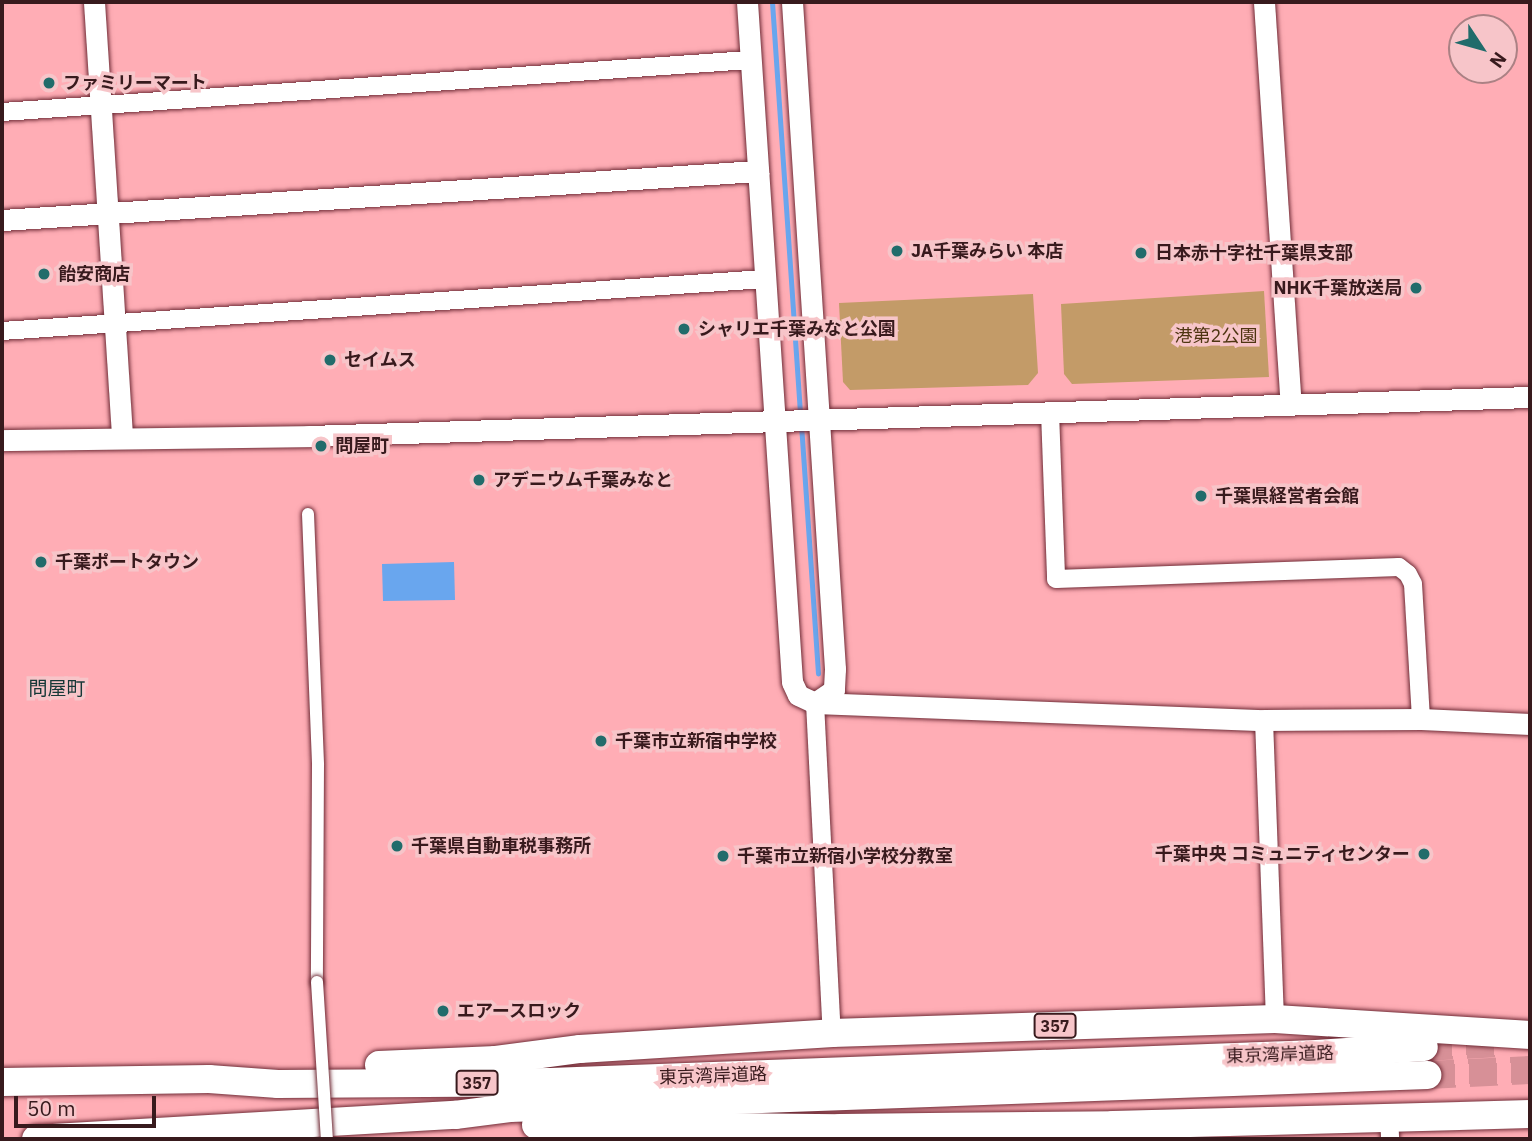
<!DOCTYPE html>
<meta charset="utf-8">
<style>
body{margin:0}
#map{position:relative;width:1532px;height:1141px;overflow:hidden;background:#ffadb5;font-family:"IBM Plex Sans","Noto Sans JP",sans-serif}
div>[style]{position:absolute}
.green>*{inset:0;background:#c39b68}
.water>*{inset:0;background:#69a6ee}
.stream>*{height:5px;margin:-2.5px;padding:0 2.5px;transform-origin:2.5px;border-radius:2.5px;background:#69a6ee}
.trunk-tunnel>*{height:28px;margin-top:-14px;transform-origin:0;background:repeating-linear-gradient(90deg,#d79097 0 28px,transparent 0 42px)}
.roads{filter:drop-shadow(0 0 2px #702c37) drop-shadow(0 0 2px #702c37)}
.pedestrian>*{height:12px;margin:-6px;padding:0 6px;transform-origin:6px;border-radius:6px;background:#fff}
.minor>*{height:18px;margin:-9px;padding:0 9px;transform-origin:9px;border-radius:9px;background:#fff}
.tertiary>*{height:21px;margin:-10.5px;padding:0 10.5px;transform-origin:10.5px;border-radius:10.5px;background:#fff}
.trunk>*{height:28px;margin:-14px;padding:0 14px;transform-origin:14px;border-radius:14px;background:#fff}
.bridges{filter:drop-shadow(0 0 2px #702c37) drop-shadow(0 0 2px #702c37)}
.pedestrian-bridge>*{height:12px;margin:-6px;padding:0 6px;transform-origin:6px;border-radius:6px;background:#fff}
.dots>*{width:19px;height:19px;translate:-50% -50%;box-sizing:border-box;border:4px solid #f7c5c9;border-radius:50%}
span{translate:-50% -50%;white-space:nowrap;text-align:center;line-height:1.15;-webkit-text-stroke:7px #f7c5c9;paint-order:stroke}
.shield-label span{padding:2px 5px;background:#f7c5c9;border:2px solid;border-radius:5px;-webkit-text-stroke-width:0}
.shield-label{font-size:16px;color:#381a1d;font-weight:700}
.poi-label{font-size:18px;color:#381a1d;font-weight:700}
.left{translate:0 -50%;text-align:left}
.right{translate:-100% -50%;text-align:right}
.park-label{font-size:18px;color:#4e3511}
.street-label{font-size:18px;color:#381a1d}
.neighbourhood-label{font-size:19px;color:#153837}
.frame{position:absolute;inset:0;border:4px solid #381a1d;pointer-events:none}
.north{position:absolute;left:1448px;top:14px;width:70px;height:70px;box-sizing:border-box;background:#f7c5c9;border:2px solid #ab8184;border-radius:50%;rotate:126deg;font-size:19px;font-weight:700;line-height:28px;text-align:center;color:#381a1d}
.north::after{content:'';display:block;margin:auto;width:24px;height:32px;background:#216c6b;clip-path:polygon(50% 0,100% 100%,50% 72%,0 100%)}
.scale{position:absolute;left:14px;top:1096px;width:142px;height:32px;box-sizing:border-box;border:4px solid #381a1d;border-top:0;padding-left:9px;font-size:21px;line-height:24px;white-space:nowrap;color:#381a1d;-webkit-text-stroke:5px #f7c5c9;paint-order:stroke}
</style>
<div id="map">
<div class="green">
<i style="clip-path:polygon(1264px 291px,1269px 377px,1072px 384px,1064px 374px,1061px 304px)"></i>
<i style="clip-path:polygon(1033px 294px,1038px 373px,1028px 385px,850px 390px,843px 382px,839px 303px)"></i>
</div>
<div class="water">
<i style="clip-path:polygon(454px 562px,455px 600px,383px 601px,382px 564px)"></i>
</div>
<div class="stream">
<i style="left:772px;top:2px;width:414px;rotate:86.1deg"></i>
<i style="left:801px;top:424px;width:250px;rotate:86.1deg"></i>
</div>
<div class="trunk-tunnel">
<i style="left:1424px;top:1047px;width:77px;rotate:-3deg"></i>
<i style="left:1427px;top:1075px;width:103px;rotate:-2.8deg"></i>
</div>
<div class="roads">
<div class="pedestrian">
<i style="left:308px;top:514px;width:251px;rotate:87.7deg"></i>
<i style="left:318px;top:765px;width:217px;rotate:90.3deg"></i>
</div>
<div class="minor">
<i style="left:2px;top:112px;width:750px;rotate:-3.98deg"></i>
<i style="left:2px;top:331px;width:765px;rotate:-3.9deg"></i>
<i style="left:1050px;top:412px;width:167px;rotate:87.9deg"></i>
<i style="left:1056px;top:579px;width:343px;rotate:-2deg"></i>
<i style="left:1399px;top:567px;width:11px;rotate:38deg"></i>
<i style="left:1408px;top:574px;width:11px;rotate:63deg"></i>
<i style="left:1413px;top:584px;width:135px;rotate:86.6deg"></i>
<i style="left:815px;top:703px;width:330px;rotate:87.1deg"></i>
<i style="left:1264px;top:720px;width:299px;rotate:87.9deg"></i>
<i style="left:1389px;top:1117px;width:22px;rotate:87deg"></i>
</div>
<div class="tertiary">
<i style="left:94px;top:2px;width:436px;rotate:86.3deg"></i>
<i style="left:747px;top:2px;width:681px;rotate:86.21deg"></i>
<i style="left:792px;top:682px;width:14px;rotate:65deg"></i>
<i style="left:798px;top:695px;width:19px;rotate:25deg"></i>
<i style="left:815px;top:703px;width:449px;rotate:2.2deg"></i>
<i style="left:1264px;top:720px;width:157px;rotate:-0.4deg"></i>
<i style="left:1421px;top:719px;width:109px;rotate:2.6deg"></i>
<i style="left:792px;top:2px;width:668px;rotate:86.31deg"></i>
<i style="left:835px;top:669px;width:21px;rotate:93deg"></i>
<i style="left:834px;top:690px;width:23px;rotate:146deg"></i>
<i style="left:1264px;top:2px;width:403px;rotate:86.2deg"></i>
<i style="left:2px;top:220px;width:758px;rotate:-3.71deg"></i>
<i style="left:2px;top:440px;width:307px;rotate:-0.7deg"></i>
<i style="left:309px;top:436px;width:1222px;rotate:-1.83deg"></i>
</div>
<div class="trunk">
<i style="left:379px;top:1065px;width:117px;rotate:-2.4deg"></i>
<i style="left:496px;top:1060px;width:85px;rotate:-7.5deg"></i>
<i style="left:580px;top:1049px;width:253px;rotate:-3.6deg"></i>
<i style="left:832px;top:1033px;width:443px;rotate:-1.8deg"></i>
<i style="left:1275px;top:1019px;width:256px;rotate:3.6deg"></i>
<i style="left:2px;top:1082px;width:207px;rotate:-0.8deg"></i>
<i style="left:209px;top:1079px;width:69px;rotate:4.1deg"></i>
<i style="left:278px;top:1084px;width:272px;rotate:-0.4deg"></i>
<i style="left:550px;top:1082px;width:767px;rotate:-2.09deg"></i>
<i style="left:1316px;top:1054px;width:108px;rotate:-3.7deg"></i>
<i style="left:536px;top:1125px;width:304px;rotate:0.6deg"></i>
<i style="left:840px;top:1128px;width:273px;rotate:-0.6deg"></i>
<i style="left:1113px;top:1125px;width:417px;rotate:-1.5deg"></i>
<i style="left:36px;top:1139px;width:420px;rotate:-3.3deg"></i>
<i style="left:455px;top:1115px;width:55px;rotate:-7.3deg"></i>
<i style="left:510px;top:1108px;width:918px;rotate:-2.06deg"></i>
</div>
</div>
<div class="bridges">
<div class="pedestrian-bridge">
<i style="left:317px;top:982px;width:157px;rotate:86.4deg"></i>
</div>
</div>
<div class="dots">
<i style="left:49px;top:83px;background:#216c6b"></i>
<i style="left:897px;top:251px;background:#216c6b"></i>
<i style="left:1141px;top:253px;background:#216c6b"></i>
<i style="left:44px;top:274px;background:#216c6b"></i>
<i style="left:1416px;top:288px;background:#216c6b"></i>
<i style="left:684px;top:329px;background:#216c6b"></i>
<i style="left:330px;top:360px;background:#216c6b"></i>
<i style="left:321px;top:446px;background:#216c6b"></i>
<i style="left:479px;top:480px;background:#216c6b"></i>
<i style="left:1201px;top:496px;background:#216c6b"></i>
<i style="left:41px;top:562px;background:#216c6b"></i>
<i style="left:601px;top:741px;background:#216c6b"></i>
<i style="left:397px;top:846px;background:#216c6b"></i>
<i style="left:1424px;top:854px;background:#216c6b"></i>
<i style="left:723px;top:856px;background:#216c6b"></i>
<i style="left:443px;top:1011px;background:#216c6b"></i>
</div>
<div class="shield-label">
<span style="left:1055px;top:1026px">357</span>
<span style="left:477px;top:1083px">357</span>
</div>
<div class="poi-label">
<span class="left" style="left:63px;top:83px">ファミリーマート</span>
<span class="left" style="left:911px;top:251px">JA千葉みらい 本店</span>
<span class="left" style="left:1155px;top:253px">日本赤十字社千葉県支部</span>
<span class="left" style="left:58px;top:274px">飴安商店</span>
<span class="right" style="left:1402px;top:288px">NHK千葉放送局</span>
<span class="left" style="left:698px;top:329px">シャリエ千葉みなと公園</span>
<span class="left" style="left:344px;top:360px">セイムス</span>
<span class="left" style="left:335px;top:446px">問屋町</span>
<span class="left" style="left:493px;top:480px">アデニウム千葉みなと</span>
<span class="left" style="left:1215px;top:496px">千葉県経営者会館</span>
<span class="left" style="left:55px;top:562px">千葉ポートタウン</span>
<span class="left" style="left:615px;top:741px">千葉市立新宿中学校</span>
<span class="left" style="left:411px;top:846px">千葉県自動車税事務所</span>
<span class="right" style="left:1410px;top:854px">千葉中央 コミュニティセンター</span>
<span class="left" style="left:737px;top:856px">千葉市立新宿小学校分教室</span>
<span class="left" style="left:457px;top:1011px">エアースロック</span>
</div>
<div class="park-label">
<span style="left:1216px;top:336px">港第2公園</span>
</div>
<div class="street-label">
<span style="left:1280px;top:1055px;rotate:-2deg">東京湾岸道路</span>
<span style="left:713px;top:1076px;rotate:-2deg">東京湾岸道路</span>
</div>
<div class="neighbourhood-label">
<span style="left:57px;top:689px">問屋町</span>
</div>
<div class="frame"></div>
<div class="north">N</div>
<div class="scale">50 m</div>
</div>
